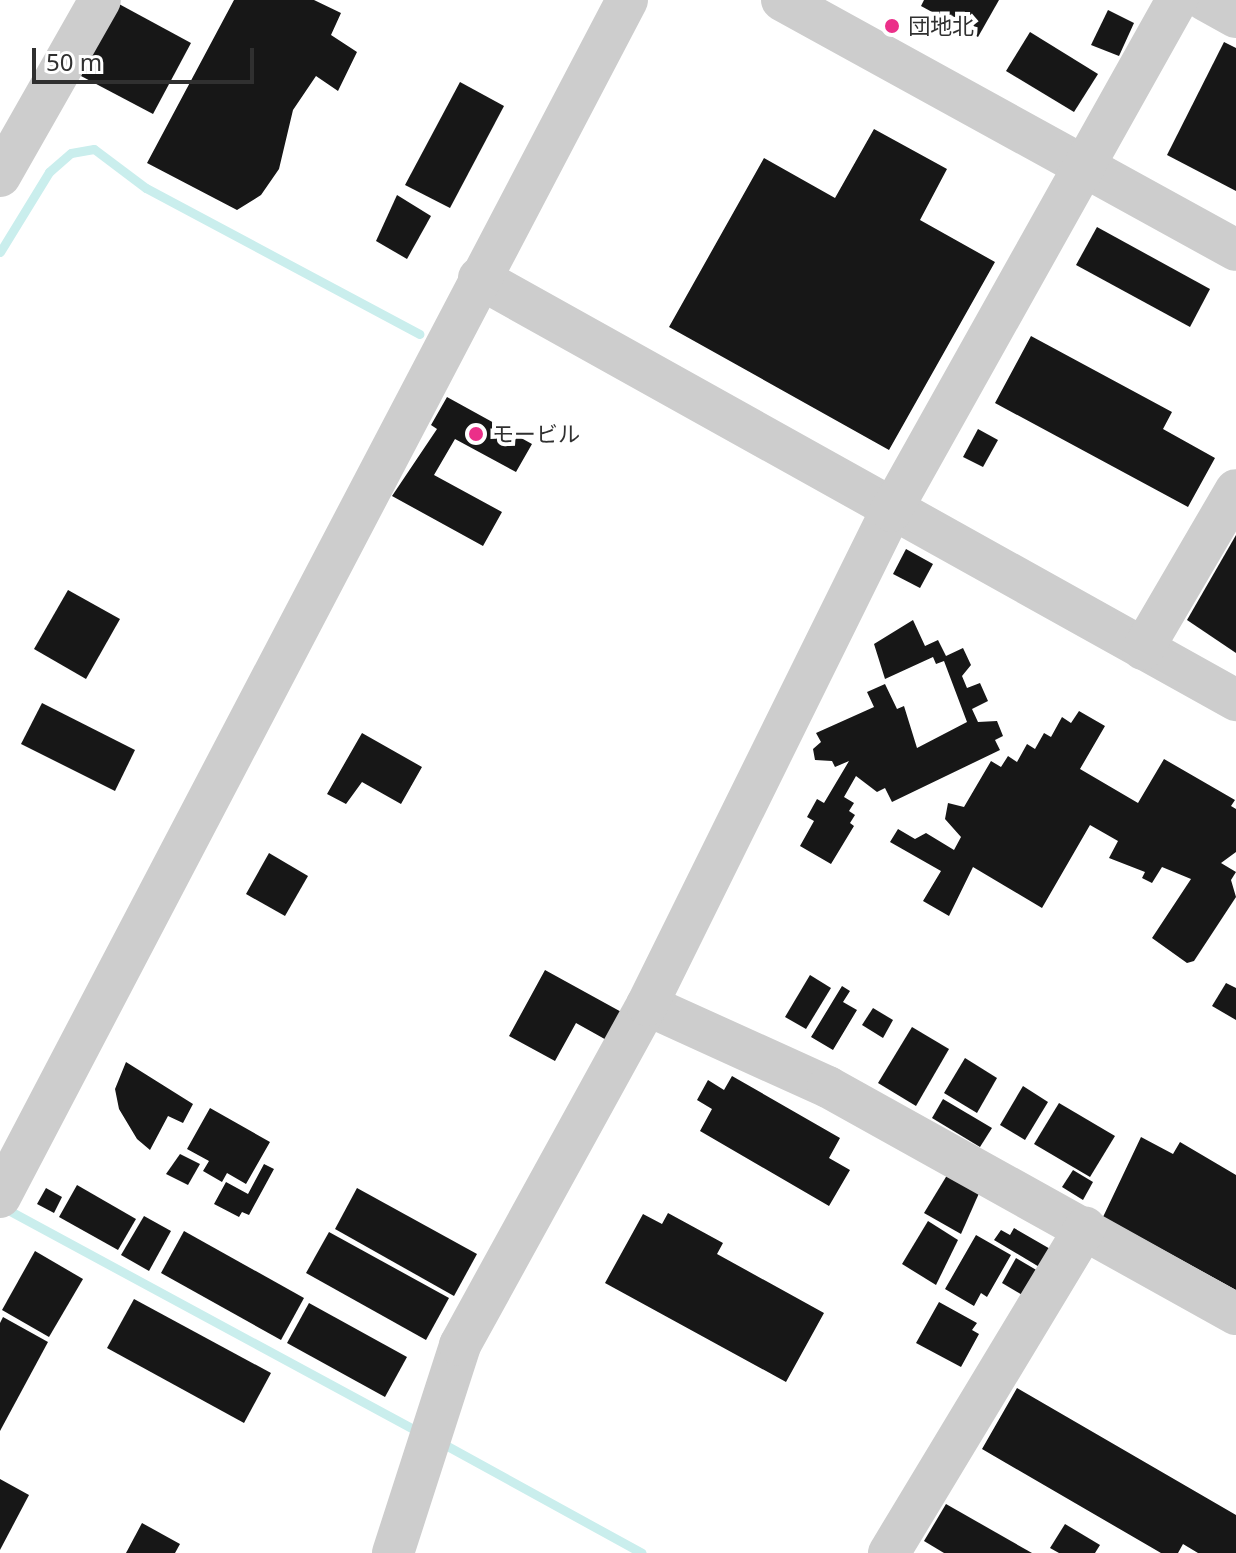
<!DOCTYPE html>
<meta charset="utf-8">
<style>
body{margin:0}
#map{position:relative;width:1236px;height:1553px;overflow:hidden;background:#fff;font-family:"Noto Sans","Noto Sans JP",sans-serif}
div>[style]{position:absolute}
.stream>*{height:9px;margin:-4.5px;padding:0 4.5px;transform-origin:4.5px;border-radius:4.5px;background:#caeeed}
.building>*{inset:0;background:#171717}
.minor>*{height:42px;margin:-21px;padding:0 21px;transform-origin:21px;border-radius:21px;background:#cdcdcd}
.dots>*{width:22px;height:22px;translate:-50% -50%;box-sizing:border-box;border:4px solid #fff;border-radius:50%}
span{translate:-50% -50%;white-space:nowrap;text-align:center;line-height:1.15;-webkit-text-stroke:8px #fff;paint-order:stroke}
.poi-label{font-size:22px;color:#303030}
.left{translate:0 -50%;text-align:left}
.scale{position:absolute;left:32px;top:48px;width:222px;height:36px;box-sizing:border-box;border:4px solid #303030;border-top:0;padding-left:10px;font-size:24px;line-height:28px;white-space:nowrap;color:#303030;-webkit-text-stroke:6px #fff;paint-order:stroke}
</style>
<div id="map">
<div class="stream">
<i style="left:0;top:252px;width:94px;rotate:-58.5deg"></i>
<i style="left:49px;top:172px;width:29px;rotate:-41deg"></i>
<i style="left:71px;top:153px;width:23px;rotate:-10deg"></i>
<i style="left:94px;top:149px;width:65px;rotate:36.9deg"></i>
<i style="left:146px;top:188px;width:310px;rotate:28.1deg"></i>
<i style="left:10px;top:1211px;width:460px;rotate:28.4deg"></i>
<i style="left:440px;top:1442px;width:230px;rotate:28.8deg"></i>
</div>
<div class="building">
<i style="clip-path:polygon(234px 0,314px 0,341px 13px,331px 35px,357px 52px,338px 91px,316px 76px,293px 110px,279px 169px,261px 195px,237px 210px,147px 163px)"></i>
<i style="clip-path:polygon(924px 0,999px 0,978px 37px,921px 6px)"></i>
<i style="clip-path:polygon(119px 4px,191px 43px,153px 114px,81px 76px)"></i>
<i style="clip-path:polygon(1108px 10px,1134px 23px,1119px 56px,1091px 45px)"></i>
<i style="clip-path:polygon(1030px 32px,1098px 74px,1074px 112px,1006px 71px)"></i>
<i style="clip-path:polygon(1224px 42px,1236px 48px,1236px 191px,1167px 155px)"></i>
<i style="clip-path:polygon(460px 82px,504px 106px,450px 208px,405px 185px)"></i>
<i style="clip-path:polygon(874px 129px,947px 169px,920px 220px,995px 262px,889px 450px,669px 327px,764px 158px,835px 198px)"></i>
<i style="clip-path:polygon(397px 195px,431px 216px,407px 259px,376px 241px)"></i>
<i style="clip-path:polygon(1097px 227px,1210px 289px,1190px 327px,1076px 265px)"></i>
<i style="clip-path:polygon(1031px 336px,1172px 412px,1163px 429px,1215px 458px,1188px 507px,995px 403px)"></i>
<i style="clip-path:polygon(447px 397px,532px 444px,516px 472px,455px 439px,434px 475px,502px 512px,483px 546px,392px 496px,437px 429px,431px 425px)"></i>
<i style="clip-path:polygon(978px 429px,998px 440px,983px 467px,963px 457px)"></i>
<i style="clip-path:polygon(1236px 535px,1236px 653px,1187px 620px)"></i>
<i style="clip-path:polygon(906px 549px,933px 564px,920px 588px,893px 574px)"></i>
<i style="clip-path:polygon(68px 590px,120px 619px,86px 679px,34px 649px)"></i>
<i style="clip-path:polygon(913px 620px,925px 646px,938px 640px,946px 656px,963px 648px,971px 665px,962px 676px,967px 688px,980px 683px,988px 701px,972px 709px,978px 722px,997px 721px,1003px 736px,995px 740px,1000px 750px,892px 802px,885px 788px,877px 792px,856px 776px,844px 797px,854px 803px,849px 811px,855px 815px,850px 823px,854px 826px,831px 864px,800px 846px,814px 821px,807px 817px,817px 799px,824px 803px,849px 761px,835px 767px,832px 761px,815px 760px,813px 749px,821px 742px,816px 733px,874px 707px,867px 692px,885px 684px,897px 709px,904px 706px,917px 748px,967px 722px,944px 661px,936px 664px,933px 657px,885px 679px,874px 644px)"></i>
<i style="clip-path:polygon(42px 703px,135px 750px,115px 791px,21px 744px)"></i>
<i style="clip-path:polygon(1079px 711px,1105px 726px,1080px 769px,1138px 803px,1164px 759px,1235px 800px,1231px 806px,1236px 809px,1236px 852px,1221px 863px,1236px 872px,1231px 880px,1236px 897px,1194px 961px,1187px 963px,1152px 938px,1191px 879px,1162px 867px,1152px 883px,1142px 878px,1145px 872px,1109px 858px,1118px 841px,1090px 825px,1042px 908px,973px 867px,949px 916px,923px 901px,941px 871px,890px 842px,898px 829px,915px 839px,926px 833px,954px 850px,961px 837px,945px 819px,948px 803px,964px 807px,991px 761px,1001px 767px,1008px 756px,1017px 762px,1027px 744px,1035px 749px,1044px 733px,1051px 737px,1062px 717px,1071px 723px)"></i>
<i style="clip-path:polygon(362px 733px,422px 767px,401px 804px,362px 782px,346px 804px,327px 794px)"></i>
<i style="clip-path:polygon(269px 853px,308px 876px,285px 916px,246px 894px)"></i>
<i style="clip-path:polygon(545px 970px,625px 1014px,610px 1042px,576px 1023px,555px 1061px,509px 1036px)"></i>
<i style="clip-path:polygon(810px 975px,831px 988px,806px 1029px,785px 1017px)"></i>
<i style="clip-path:polygon(1226px 983px,1236px 988px,1236px 1020px,1212px 1006px)"></i>
<i style="clip-path:polygon(842px 986px,850px 991px,843px 1002px,857px 1010px,833px 1050px,811px 1037px)"></i>
<i style="clip-path:polygon(873px 1008px,893px 1020px,883px 1038px,862px 1025px)"></i>
<i style="clip-path:polygon(912px 1027px,949px 1049px,916px 1106px,878px 1083px)"></i>
<i style="clip-path:polygon(965px 1058px,997px 1078px,977px 1113px,944px 1093px)"></i>
<i style="clip-path:polygon(126px 1062px,193px 1104px,183px 1123px,168px 1116px,150px 1150px,137px 1139px,119px 1109px,115px 1089px)"></i>
<i style="clip-path:polygon(732px 1076px,840px 1138px,829px 1158px,850px 1170px,829px 1206px,700px 1131px,712px 1109px,697px 1100px,708px 1080px,724px 1090px)"></i>
<i style="clip-path:polygon(1023px 1086px,1048px 1102px,1025px 1140px,1000px 1125px)"></i>
<i style="clip-path:polygon(943px 1099px,992px 1128px,980px 1147px,932px 1118px)"></i>
<i style="clip-path:polygon(1059px 1103px,1115px 1136px,1090px 1177px,1034px 1144px)"></i>
<i style="clip-path:polygon(210px 1108px,270px 1142px,246px 1184px,227px 1173px,222px 1182px,203px 1171px,209px 1161px,187px 1149px)"></i>
<i style="clip-path:polygon(1141px 1137px,1173px 1154px,1180px 1142px,1236px 1175px,1236px 1290px,1103px 1217px)"></i>
<i style="clip-path:polygon(180px 1154px,200px 1164px,188px 1185px,166px 1174px)"></i>
<i style="clip-path:polygon(264px 1164px,274px 1169px,249px 1215px,242px 1212px,239px 1217px,214px 1204px,226px 1182px,248px 1194px)"></i>
<i style="clip-path:polygon(1073px 1170px,1093px 1182px,1083px 1200px,1062px 1187px)"></i>
<i style="clip-path:polygon(949px 1172px,980px 1191px,961px 1234px,924px 1213px)"></i>
<i style="clip-path:polygon(77px 1185px,136px 1219px,118px 1250px,59px 1217px)"></i>
<i style="clip-path:polygon(46px 1188px,62px 1197px,54px 1213px,37px 1204px)"></i>
<i style="clip-path:polygon(357px 1188px,477px 1254px,454px 1296px,335px 1229px)"></i>
<i style="clip-path:polygon(668px 1213px,723px 1243px,717px 1254px,824px 1313px,786px 1382px,605px 1283px,643px 1214px,662px 1224px)"></i>
<i style="clip-path:polygon(144px 1216px,171px 1231px,149px 1271px,121px 1255px)"></i>
<i style="clip-path:polygon(928px 1221px,958px 1240px,936px 1285px,902px 1264px)"></i>
<i style="clip-path:polygon(1014px 1228px,1052px 1250px,1041px 1268px,994px 1240px,1001px 1230px,1010px 1235px)"></i>
<i style="clip-path:polygon(184px 1231px,304px 1298px,281px 1340px,161px 1273px)"></i>
<i style="clip-path:polygon(329px 1232px,449px 1298px,426px 1340px,306px 1273px)"></i>
<i style="clip-path:polygon(976px 1235px,1011px 1255px,987px 1297px,981px 1293px,974px 1306px,945px 1289px)"></i>
<i style="clip-path:polygon(35px 1251px,83px 1279px,49px 1337px,2px 1310px)"></i>
<i style="clip-path:polygon(1016px 1258px,1038px 1271px,1024px 1296px,1002px 1283px)"></i>
<i style="clip-path:polygon(134px 1299px,271px 1373px,244px 1423px,107px 1348px)"></i>
<i style="clip-path:polygon(939px 1302px,977px 1323px,972px 1330px,979px 1334px,961px 1367px,916px 1343px)"></i>
<i style="clip-path:polygon(309px 1303px,407px 1357px,385px 1397px,287px 1343px)"></i>
<i style="clip-path:polygon(3px 1317px,48px 1342px,0 1431px,0 1323px)"></i>
<i style="clip-path:polygon(1017px 1388px,1236px 1515px,1236px 1553px,1198px 1553px,1183px 1544px,1178px 1553px,1161px 1553px,982px 1449px)"></i>
<i style="clip-path:polygon(0 1479px,29px 1495px,0 1550px)"></i>
<i style="clip-path:polygon(946px 1504px,1032px 1553px,944px 1553px,924px 1541px)"></i>
<i style="clip-path:polygon(142px 1523px,180px 1544px,175px 1553px,126px 1553px)"></i>
<i style="clip-path:polygon(1065px 1524px,1100px 1545px,1095px 1553px,1059px 1553px,1050px 1548px)"></i>
</div>
<div class="minor">
<i style="left:782px;top:0;width:518px;rotate:28.84deg"></i>
<i style="left:1205px;top:0;width:35px;rotate:29deg"></i>
<i style="left:0;top:176px;width:202px;rotate:-60.4deg"></i>
<i style="left:479px;top:278px;width:867px;rotate:29.14deg"></i>
<i style="left:1143px;top:649px;width:184px;rotate:-59.7deg"></i>
<i style="left:647px;top:1005px;width:199px;rotate:24.4deg"></i>
<i style="left:828px;top:1087px;width:467px;rotate:29.1deg"></i>
<i style="left:0;top:1197px;width:1351px;rotate:-62.35deg"></i>
<i style="left:393px;top:1553px;width:219px;rotate:-72.1deg"></i>
<i style="left:460px;top:1345px;width:388px;rotate:-61.2deg"></i>
<i style="left:647px;top:1005px;width:551px;rotate:-63.71deg"></i>
<i style="left:891px;top:511px;width:586px;rotate:-60.76deg"></i>
<i style="left:889px;top:1553px;width:380px;rotate:-58.9deg"></i>
</div>
<div class="dots">
<i style="left:892px;top:26px;background:#eb2f89"></i>
<i style="left:476px;top:434px;background:#eb2f89"></i>
</div>
<div class="poi-label">
<span class="left" style="left:908px;top:26px">団地北</span>
<span class="left" style="left:492px;top:434px">モービル</span>
</div>
<div class="scale">50 m</div>
</div>
